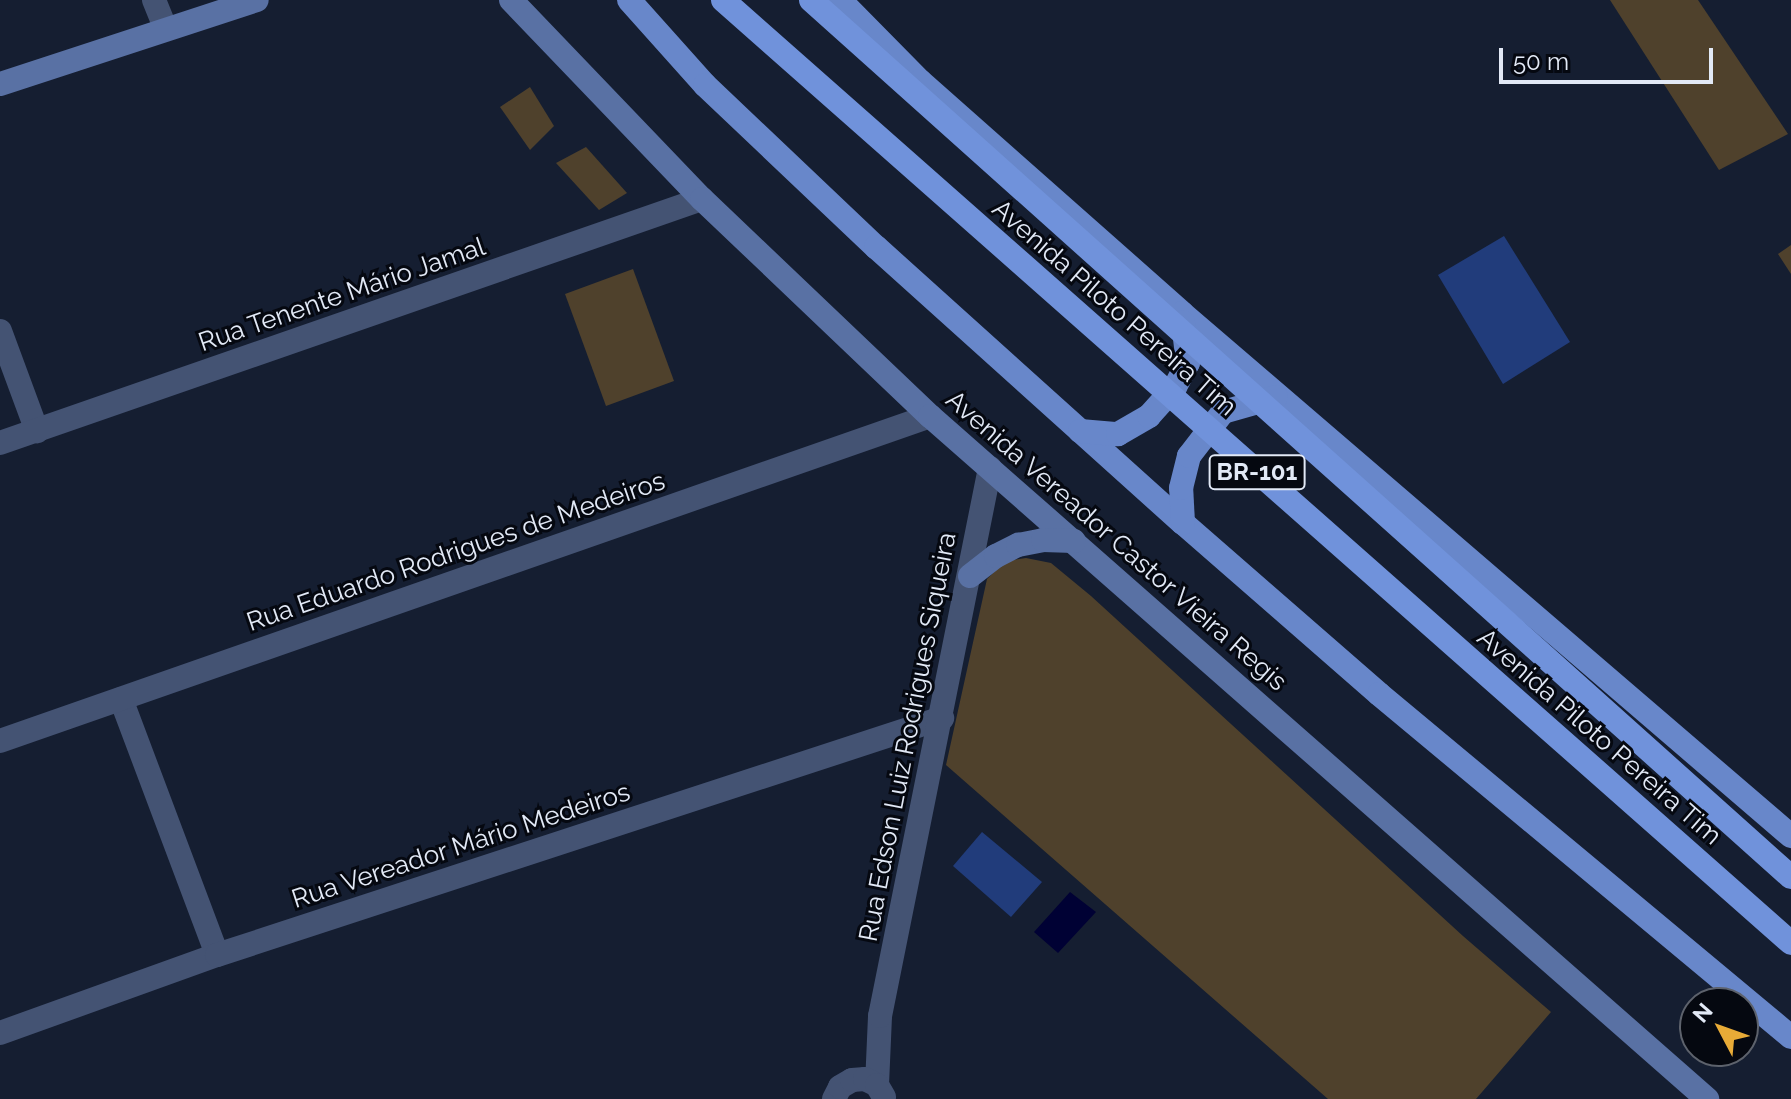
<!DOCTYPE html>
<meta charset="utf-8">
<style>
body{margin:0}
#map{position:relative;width:1791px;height:1099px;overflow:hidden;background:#151e31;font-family:Raleway,sans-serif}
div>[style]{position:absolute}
.green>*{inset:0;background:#213c7b}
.water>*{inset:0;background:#000134}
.building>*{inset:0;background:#4f412c}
.minor>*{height:24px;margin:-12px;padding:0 12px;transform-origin:12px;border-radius:12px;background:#445373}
.tertiary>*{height:24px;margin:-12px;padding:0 12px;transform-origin:12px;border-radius:12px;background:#445373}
.secondary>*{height:24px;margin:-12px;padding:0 12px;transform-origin:12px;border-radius:12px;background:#5971a4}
.primary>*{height:24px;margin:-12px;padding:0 12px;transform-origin:12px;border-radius:12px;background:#6887ca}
.trunk-bridge>*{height:24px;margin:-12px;padding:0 12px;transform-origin:12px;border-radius:12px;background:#7092db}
span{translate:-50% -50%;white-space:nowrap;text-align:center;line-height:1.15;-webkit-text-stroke:6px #050810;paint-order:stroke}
.shield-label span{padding:2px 6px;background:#050810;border:2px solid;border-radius:6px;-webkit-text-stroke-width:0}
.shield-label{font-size:24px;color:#e2e9f6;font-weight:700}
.street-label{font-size:26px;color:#e2e9f6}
.north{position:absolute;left:1679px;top:987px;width:80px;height:80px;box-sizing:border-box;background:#050810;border:2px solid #5d626c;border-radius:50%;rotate:311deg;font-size:22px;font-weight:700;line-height:32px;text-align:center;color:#e2e9f6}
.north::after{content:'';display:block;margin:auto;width:28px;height:36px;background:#e8ab37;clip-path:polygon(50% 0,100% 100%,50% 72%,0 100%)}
.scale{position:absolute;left:1499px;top:48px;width:214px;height:36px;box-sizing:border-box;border:4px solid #e2e9f6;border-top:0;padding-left:10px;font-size:24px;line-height:28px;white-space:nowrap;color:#e2e9f6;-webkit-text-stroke:6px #050810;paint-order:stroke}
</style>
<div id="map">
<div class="green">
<i style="clip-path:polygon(1504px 236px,1570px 342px,1503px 384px,1438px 275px)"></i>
<i style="clip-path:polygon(982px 832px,1042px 882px,1011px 917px,953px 866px)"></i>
</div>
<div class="water">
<i style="clip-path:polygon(1070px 892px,1096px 912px,1058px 953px,1034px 932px)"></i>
</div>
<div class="building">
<i style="clip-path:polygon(1610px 0,1698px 0,1788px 134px,1719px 170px)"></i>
<i style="clip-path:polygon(530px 87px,554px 126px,530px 150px,500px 107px)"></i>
<i style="clip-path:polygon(586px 147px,627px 193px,599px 210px,556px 163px)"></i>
<i style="clip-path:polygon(1791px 245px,1791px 274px,1778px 254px)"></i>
<i style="clip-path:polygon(633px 269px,674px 381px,606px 406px,565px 294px)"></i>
<i style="clip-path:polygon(1026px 558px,1051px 563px,1091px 596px,1463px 936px,1551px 1012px,1476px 1099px,1328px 1099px,946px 765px,987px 579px,1005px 561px)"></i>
</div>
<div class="minor">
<i style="left:154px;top:0;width:31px;rotate:68deg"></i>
<i style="left:0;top:331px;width:107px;rotate:69.7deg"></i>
<i style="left:0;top:443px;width:743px;rotate:-19.17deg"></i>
<i style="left:121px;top:699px;width:273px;rotate:69.4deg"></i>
<i style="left:0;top:741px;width:985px;rotate:-19.26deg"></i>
<i style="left:0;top:1033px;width:231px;rotate:-19.8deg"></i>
<i style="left:217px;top:955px;width:763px;rotate:-18.1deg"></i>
</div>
<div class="tertiary">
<i style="left:877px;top:1085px;width:69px;rotate:-87.5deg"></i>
<i style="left:880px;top:1016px;width:559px;rotate:-78.65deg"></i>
<i style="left:834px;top:1099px;width:13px;rotate:-63deg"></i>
<i style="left:840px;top:1087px;width:14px;rotate:-30deg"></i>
<i style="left:852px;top:1080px;width:13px;rotate:-4deg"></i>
<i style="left:865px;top:1079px;width:13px;rotate:27deg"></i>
<i style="left:877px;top:1085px;width:14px;rotate:60deg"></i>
</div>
<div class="secondary">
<i style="left:511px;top:0;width:276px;rotate:46.2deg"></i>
<i style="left:702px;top:199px;width:315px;rotate:43.6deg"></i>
<i style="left:930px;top:416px;width:1035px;rotate:41.32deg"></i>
<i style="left:0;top:84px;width:270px;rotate:-18.1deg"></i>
<i style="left:970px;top:576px;width:33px;rotate:-38deg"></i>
<i style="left:996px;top:556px;width:25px;rotate:-27deg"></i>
<i style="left:1018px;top:545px;width:25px;rotate:-11deg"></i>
<i style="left:1043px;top:540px;width:31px;rotate:2deg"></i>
</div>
<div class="primary">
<i style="left:629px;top:0;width:114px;rotate:48.2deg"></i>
<i style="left:705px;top:85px;width:236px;rotate:43.5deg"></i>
<i style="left:876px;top:247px;width:413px;rotate:42deg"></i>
<i style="left:1183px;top:523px;width:260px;rotate:41.1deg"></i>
<i style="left:1379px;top:694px;width:536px;rotate:39.78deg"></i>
<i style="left:840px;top:0;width:114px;rotate:45.4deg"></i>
<i style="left:920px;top:81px;width:350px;rotate:41.5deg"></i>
<i style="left:1182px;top:313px;width:803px;rotate:40.66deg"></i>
<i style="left:1080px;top:431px;width:38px;rotate:5deg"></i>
<i style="left:1118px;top:434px;width:36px;rotate:-30deg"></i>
<i style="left:1149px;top:416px;width:39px;rotate:-48deg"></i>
<i style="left:1175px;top:387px;width:27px;rotate:-62deg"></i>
<i style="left:1188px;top:363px;width:41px;rotate:-97deg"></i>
<i style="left:1183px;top:523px;width:35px;rotate:-93deg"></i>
<i style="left:1181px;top:488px;width:33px;rotate:-76deg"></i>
<i style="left:1189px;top:456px;width:56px;rotate:-52.3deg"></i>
<i style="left:1223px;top:412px;width:55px;rotate:-15.8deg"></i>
</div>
<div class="trunk-bridge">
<i style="left:723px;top:0;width:1425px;rotate:41.44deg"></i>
<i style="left:811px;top:0;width:1315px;rotate:41.83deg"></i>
</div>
<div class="shield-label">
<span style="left:1257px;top:472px">BR-101</span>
</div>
<div class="street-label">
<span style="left:342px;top:295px;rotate:-19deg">Rua Tenente Mário Jamal</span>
<span style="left:1114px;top:308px;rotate:41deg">Avenida Piloto Pereira Tim</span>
<span style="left:1116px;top:541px;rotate:41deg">Avenida Vereador Castor Vieira Regis</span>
<span style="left:456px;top:552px;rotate:-19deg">Rua Eduardo Rodrigues de Medeiros</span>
<span style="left:908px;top:737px;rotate:-79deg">Rua Edson Luiz Rodrigues Siqueira</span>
<span style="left:1599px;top:737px;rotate:41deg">Avenida Piloto Pereira Tim</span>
<span style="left:461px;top:846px;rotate:-18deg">Rua Vereador Mário Medeiros</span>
</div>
<div class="north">N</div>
<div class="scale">50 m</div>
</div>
